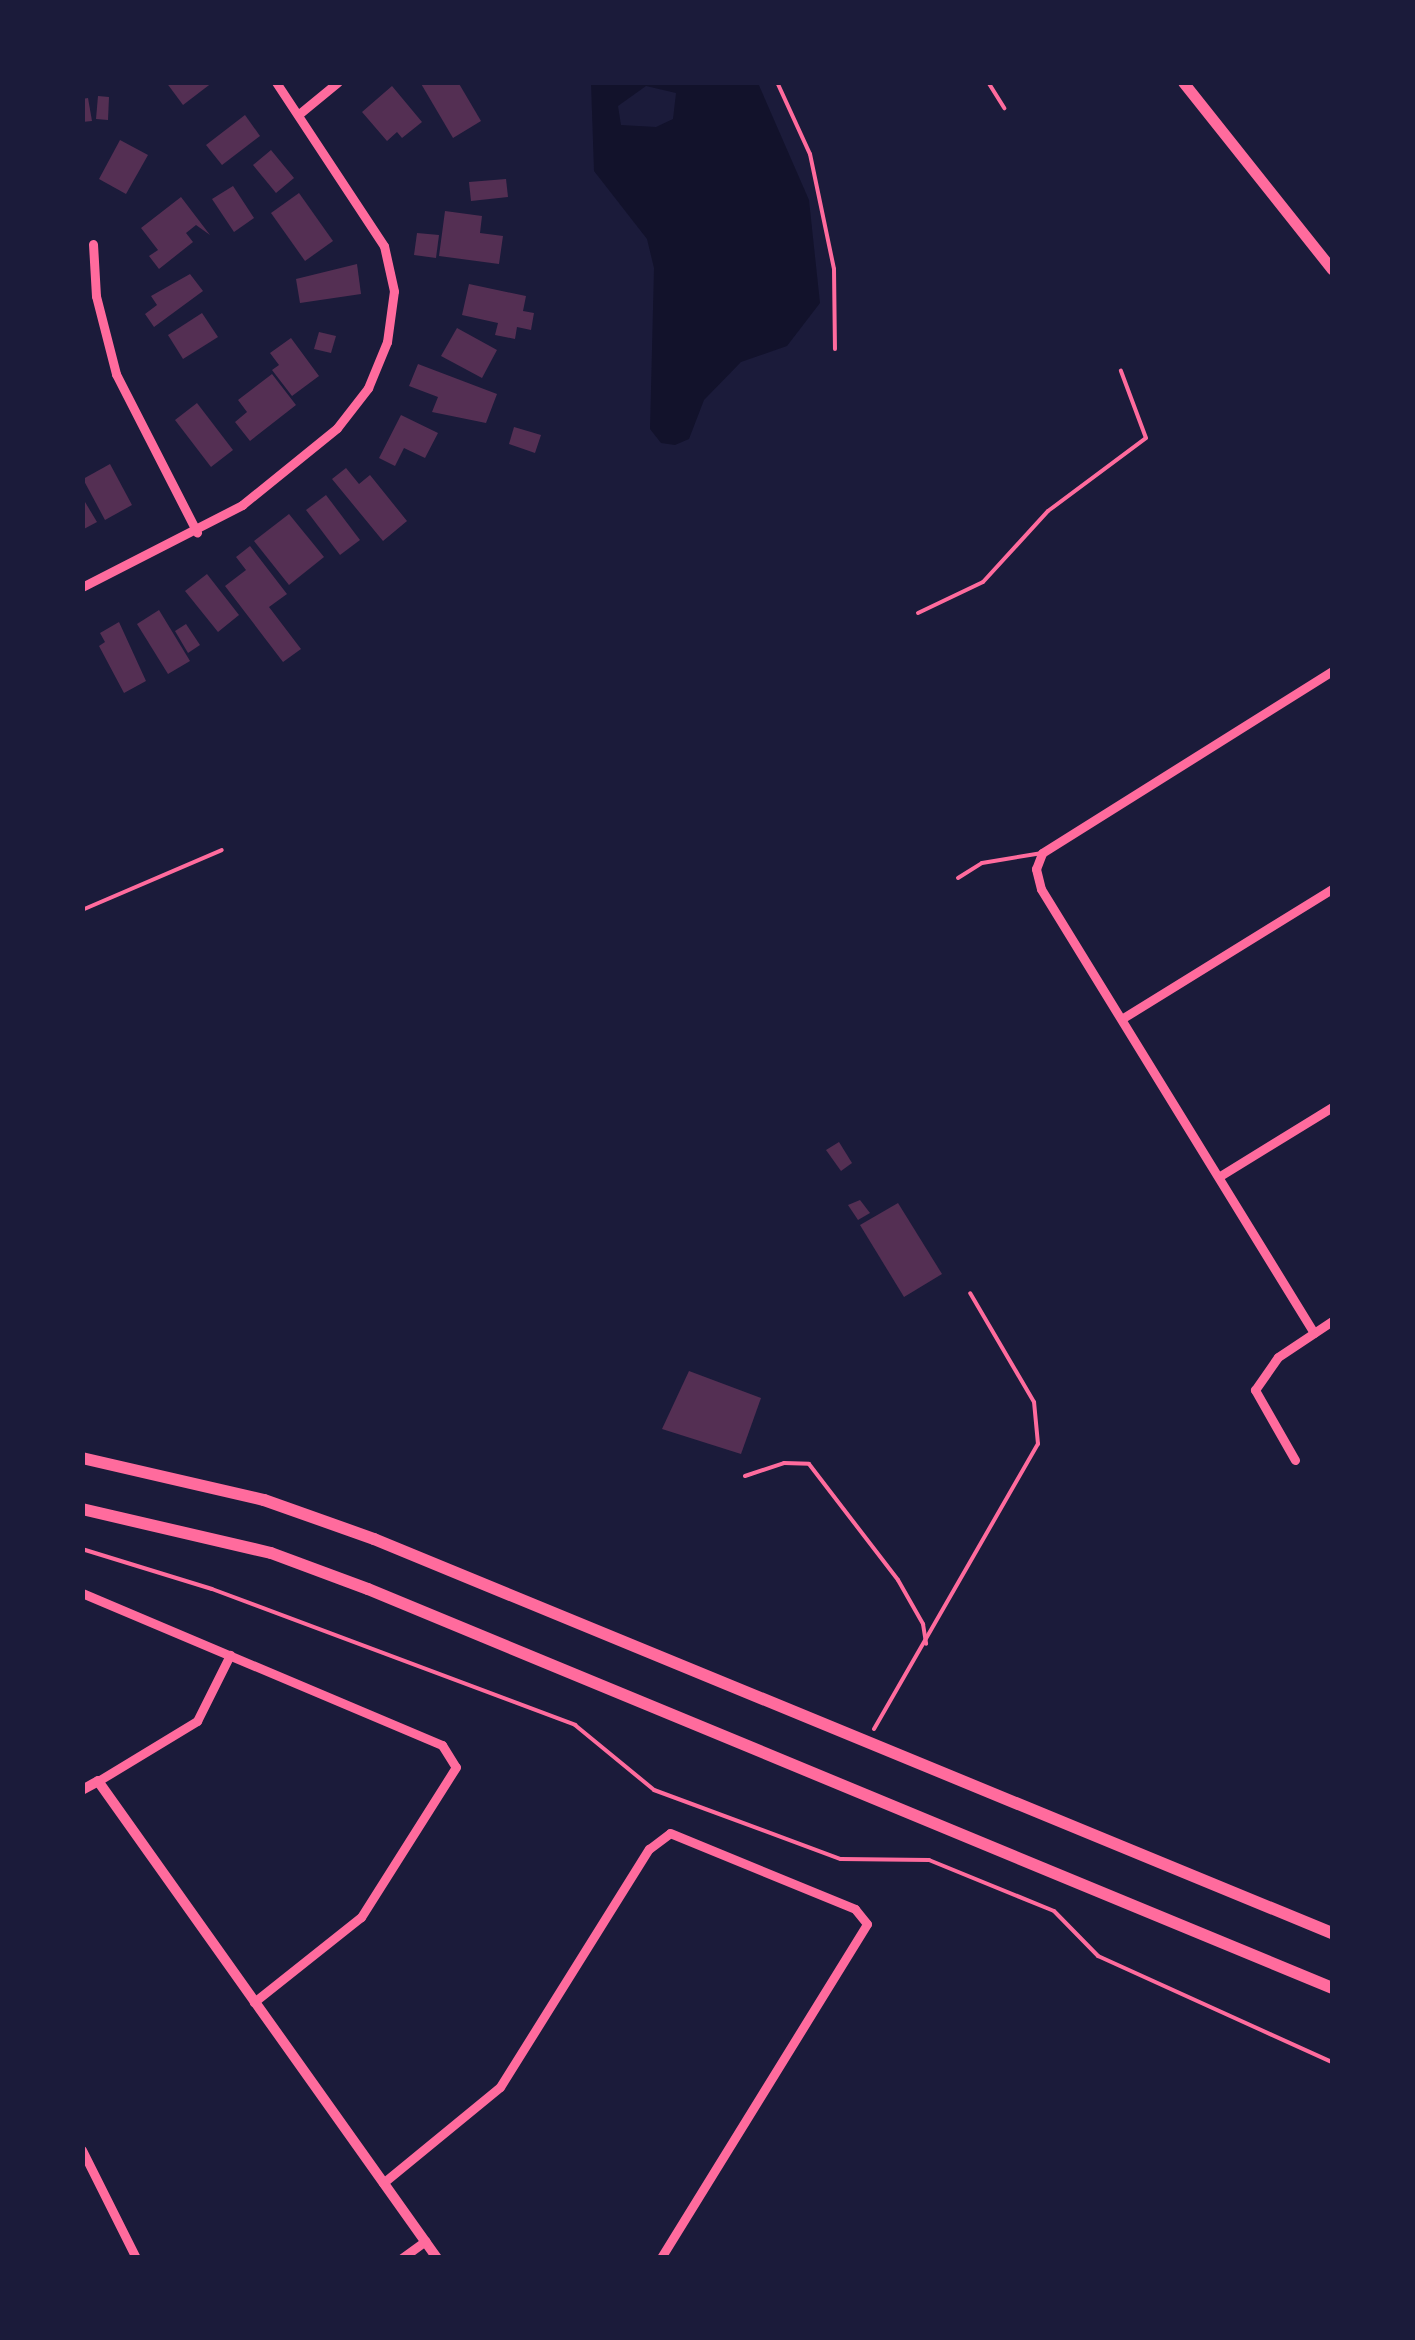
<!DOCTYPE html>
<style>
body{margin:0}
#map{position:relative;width:1415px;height:2340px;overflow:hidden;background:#1b1b3a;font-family:"Noto Sans",sans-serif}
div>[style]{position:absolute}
.water>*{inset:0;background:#12122b}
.building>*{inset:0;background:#542f53}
.path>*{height:4px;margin:-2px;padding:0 2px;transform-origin:2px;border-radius:2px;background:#ff6b9d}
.service>*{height:4px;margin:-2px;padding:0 2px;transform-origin:2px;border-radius:2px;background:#ff6b9d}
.minor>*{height:9px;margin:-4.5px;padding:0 4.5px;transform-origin:4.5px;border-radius:4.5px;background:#ff6b9d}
.tertiary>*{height:10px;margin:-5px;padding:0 5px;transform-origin:5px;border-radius:5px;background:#ff6b9d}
.secondary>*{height:11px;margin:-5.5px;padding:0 5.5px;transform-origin:5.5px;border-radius:5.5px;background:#ff6b9d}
.primary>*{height:12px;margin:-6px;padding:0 6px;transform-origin:6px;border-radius:6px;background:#ff6b9d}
span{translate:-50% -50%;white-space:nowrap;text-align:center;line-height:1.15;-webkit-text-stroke:8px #1b1b3a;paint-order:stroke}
.frame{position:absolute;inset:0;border:85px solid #1b1b3a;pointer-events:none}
</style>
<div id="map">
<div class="water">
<i style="clip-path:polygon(evenodd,591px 83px,758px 83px,809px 200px,820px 303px,787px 346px,741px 362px,704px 400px,689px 439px,675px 445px,661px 443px,650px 429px,654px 268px,647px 239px,594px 171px,591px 83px,646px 86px,676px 93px,673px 119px,656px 127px,621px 125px,618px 106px,646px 86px)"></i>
</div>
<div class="building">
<i style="clip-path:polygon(166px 82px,213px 82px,183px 105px)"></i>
<i style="clip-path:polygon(420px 82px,458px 82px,481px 121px,453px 138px)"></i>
<i style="clip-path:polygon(392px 86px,422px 122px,402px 138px,397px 132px,387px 141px,362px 112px)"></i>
<i style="clip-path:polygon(98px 96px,109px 97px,108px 120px,96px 119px)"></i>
<i style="clip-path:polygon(88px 98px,92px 121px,82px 122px,82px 99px)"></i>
<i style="clip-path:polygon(245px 115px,260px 136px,222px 165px,206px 145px)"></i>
<i style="clip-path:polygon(120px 140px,148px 155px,126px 194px,99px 179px)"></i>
<i style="clip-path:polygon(271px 150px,294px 178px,276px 193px,253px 165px)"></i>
<i style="clip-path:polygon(506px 179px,508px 197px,471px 201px,469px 182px)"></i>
<i style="clip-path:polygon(233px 186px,254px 218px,234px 232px,212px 199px)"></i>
<i style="clip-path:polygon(299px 193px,333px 241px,305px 261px,271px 213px)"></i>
<i style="clip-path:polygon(181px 197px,210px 235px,196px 225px,186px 233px,193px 242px,159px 269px,149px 256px,158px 250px,141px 228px)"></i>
<i style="clip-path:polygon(445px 211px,482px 216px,480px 233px,503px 236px,499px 264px,439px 256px)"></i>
<i style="clip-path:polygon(417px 233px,439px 235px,436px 258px,414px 255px)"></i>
<i style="clip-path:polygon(357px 264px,361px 294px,300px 303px,296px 279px)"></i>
<i style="clip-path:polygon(190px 274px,203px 291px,154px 327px,145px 314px,157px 305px,151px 296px)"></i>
<i style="clip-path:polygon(469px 284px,526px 296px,523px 311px,534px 313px,531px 330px,517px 327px,515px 339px,495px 335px,498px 323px,462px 315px)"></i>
<i style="clip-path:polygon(202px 313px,218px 337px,183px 359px,168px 335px)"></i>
<i style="clip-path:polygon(457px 328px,497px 350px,482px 378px,441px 356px)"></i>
<i style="clip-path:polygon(319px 332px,336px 336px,331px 353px,314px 349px)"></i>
<i style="clip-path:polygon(291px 338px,319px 376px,292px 396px,272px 370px,279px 365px,270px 353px)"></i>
<i style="clip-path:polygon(418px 364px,497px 394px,486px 423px,432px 412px,438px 397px,409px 386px)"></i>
<i style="clip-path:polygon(272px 374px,296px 405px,250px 441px,235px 422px,247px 412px,238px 400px)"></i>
<i style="clip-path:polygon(197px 403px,233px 450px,211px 467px,175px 420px)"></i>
<i style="clip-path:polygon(401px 415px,438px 433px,425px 458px,404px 448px,395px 466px,379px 458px)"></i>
<i style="clip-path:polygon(514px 427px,541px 435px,535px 453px,509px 444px)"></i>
<i style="clip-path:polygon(110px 464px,132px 505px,105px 520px,83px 479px)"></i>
<i style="clip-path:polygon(346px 468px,359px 484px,370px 475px,407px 521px,383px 541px,332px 479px)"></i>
<i style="clip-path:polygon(326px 495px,360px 540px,340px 555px,306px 510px)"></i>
<i style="clip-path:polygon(85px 502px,97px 522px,82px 530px,82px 503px)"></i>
<i style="clip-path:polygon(289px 514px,324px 557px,289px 585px,254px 541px)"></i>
<i style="clip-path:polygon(250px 546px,287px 594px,269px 607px,301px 649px,283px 662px,225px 586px,246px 570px,236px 557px)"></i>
<i style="clip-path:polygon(207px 574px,239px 615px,218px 632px,185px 591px)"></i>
<i style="clip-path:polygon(159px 610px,190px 661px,168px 674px,137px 624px)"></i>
<i style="clip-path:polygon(119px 622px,146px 681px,124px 693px,99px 646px,105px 642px,100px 633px)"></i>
<i style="clip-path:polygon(186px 624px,200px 645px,188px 653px,175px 631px)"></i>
<i style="clip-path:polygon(839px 1142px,852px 1163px,841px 1171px,826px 1150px)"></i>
<i style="clip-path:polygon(860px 1200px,870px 1213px,858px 1220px,848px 1205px)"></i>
<i style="clip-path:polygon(898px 1203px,942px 1274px,904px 1297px,860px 1225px)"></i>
<i style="clip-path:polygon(689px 1371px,761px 1398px,741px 1454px,662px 1429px)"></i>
</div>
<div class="path">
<i style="left:777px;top:82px;width:79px;rotate:65.4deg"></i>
<i style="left:810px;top:154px;width:117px;rotate:78.2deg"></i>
<i style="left:834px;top:269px;width:80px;rotate:89.3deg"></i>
<i style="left:988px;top:82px;width:31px;rotate:58deg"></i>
<i style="left:918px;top:613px;width:72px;rotate:-25.5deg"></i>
<i style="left:983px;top:582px;width:96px;rotate:-47.5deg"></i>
<i style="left:1048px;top:511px;width:122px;rotate:-36.7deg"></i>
<i style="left:1146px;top:438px;width:72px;rotate:-110.5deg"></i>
<i style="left:82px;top:910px;width:152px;rotate:-23.2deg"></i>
<i style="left:745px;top:1476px;width:41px;rotate:-18.4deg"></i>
<i style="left:784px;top:1463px;width:25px;rotate:2deg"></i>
<i style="left:809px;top:1464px;width:146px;rotate:52.5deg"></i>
<i style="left:898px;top:1580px;width:51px;rotate:60.4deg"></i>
<i style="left:923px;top:1624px;width:20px;rotate:81deg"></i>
<i style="left:82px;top:1549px;width:136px;rotate:17.1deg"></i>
<i style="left:212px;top:1589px;width:388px;rotate:20.5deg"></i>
<i style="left:575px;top:1725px;width:102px;rotate:39.4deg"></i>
<i style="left:654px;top:1790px;width:199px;rotate:20.3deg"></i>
<i style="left:841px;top:1859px;width:88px;rotate:0.7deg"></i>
<i style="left:929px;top:1860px;width:135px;rotate:22.2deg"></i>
<i style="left:1054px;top:1911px;width:63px;rotate:45.6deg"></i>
<i style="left:1098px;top:1956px;width:257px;rotate:24.4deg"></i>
<i style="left:874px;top:1729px;width:329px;rotate:-60.1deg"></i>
<i style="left:1038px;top:1444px;width:42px;rotate:-95.4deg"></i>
<i style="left:1034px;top:1402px;width:126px;rotate:-120.4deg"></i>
</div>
<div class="service">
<i style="left:958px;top:878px;width:28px;rotate:-32deg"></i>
<i style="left:982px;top:863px;width:61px;rotate:-9.5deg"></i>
</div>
<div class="minor">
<i style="left:299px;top:114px;width:50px;rotate:-39.4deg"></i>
<i style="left:93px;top:244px;width:52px;rotate:86.7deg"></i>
<i style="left:96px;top:296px;width:81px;rotate:75.6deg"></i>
<i style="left:116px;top:374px;width:178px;rotate:62.9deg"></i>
<i style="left:82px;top:587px;width:180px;rotate:-27.1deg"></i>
<i style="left:242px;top:505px;width:122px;rotate:-39deg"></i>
<i style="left:337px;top:428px;width:51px;rotate:-52.2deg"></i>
<i style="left:368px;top:388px;width:50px;rotate:-67.6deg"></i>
<i style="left:387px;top:342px;width:51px;rotate:-82.2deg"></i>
<i style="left:394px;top:291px;width:46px;rotate:-102.5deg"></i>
<i style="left:384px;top:246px;width:196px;rotate:-123.4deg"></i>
<i style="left:1123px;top:1018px;width:246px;rotate:-31.7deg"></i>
<i style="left:1220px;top:1176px;width:132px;rotate:-31.6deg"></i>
<i style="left:1314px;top:1333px;width:521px;rotate:-121.59deg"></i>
<i style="left:1041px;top:889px;width:21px;rotate:-104deg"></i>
<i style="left:1036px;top:869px;width:17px;rotate:-69deg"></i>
<i style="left:1042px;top:853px;width:342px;rotate:-32.1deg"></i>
<i style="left:1295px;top:1460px;width:81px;rotate:-119.7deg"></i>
<i style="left:1255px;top:1390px;width:40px;rotate:-55.1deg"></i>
<i style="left:1278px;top:1357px;width:65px;rotate:-33.7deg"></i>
<i style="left:82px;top:1593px;width:391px;rotate:22.9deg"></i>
<i style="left:442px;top:1745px;width:26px;rotate:58deg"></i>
<i style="left:456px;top:1767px;width:178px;rotate:122.3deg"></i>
<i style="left:361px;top:1917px;width:137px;rotate:141.5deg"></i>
<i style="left:98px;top:1781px;width:116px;rotate:-31.2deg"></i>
<i style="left:197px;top:1721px;width:74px;rotate:-63.4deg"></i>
<i style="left:82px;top:2150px;width:121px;rotate:63.4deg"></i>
<i style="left:383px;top:2183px;width:151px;rotate:-39.4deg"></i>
<i style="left:500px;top:2087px;width:281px;rotate:-58deg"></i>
<i style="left:649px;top:1849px;width:26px;rotate:-37deg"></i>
<i style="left:670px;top:1833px;width:200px;rotate:22.3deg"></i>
<i style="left:855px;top:1909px;width:19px;rotate:51deg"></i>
<i style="left:867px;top:1924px;width:392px;rotate:121.7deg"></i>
<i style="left:402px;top:2258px;width:29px;rotate:-36deg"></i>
</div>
<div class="tertiary">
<i style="left:82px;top:1790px;width:18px;rotate:-29deg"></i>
<i style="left:98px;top:1781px;width:585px;rotate:54.6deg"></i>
</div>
<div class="secondary">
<i style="left:1183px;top:82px;width:239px;rotate:51.5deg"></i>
</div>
<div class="primary">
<i style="left:82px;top:1458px;width:187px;rotate:13deg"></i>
<i style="left:264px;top:1500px;width:117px;rotate:19.5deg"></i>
<i style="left:374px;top:1539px;width:1036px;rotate:22.36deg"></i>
<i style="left:82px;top:1509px;width:194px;rotate:13.1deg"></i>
<i style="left:271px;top:1553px;width:103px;rotate:20.4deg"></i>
<i style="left:368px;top:1589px;width:1043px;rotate:22.48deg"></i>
</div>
<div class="frame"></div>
</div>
